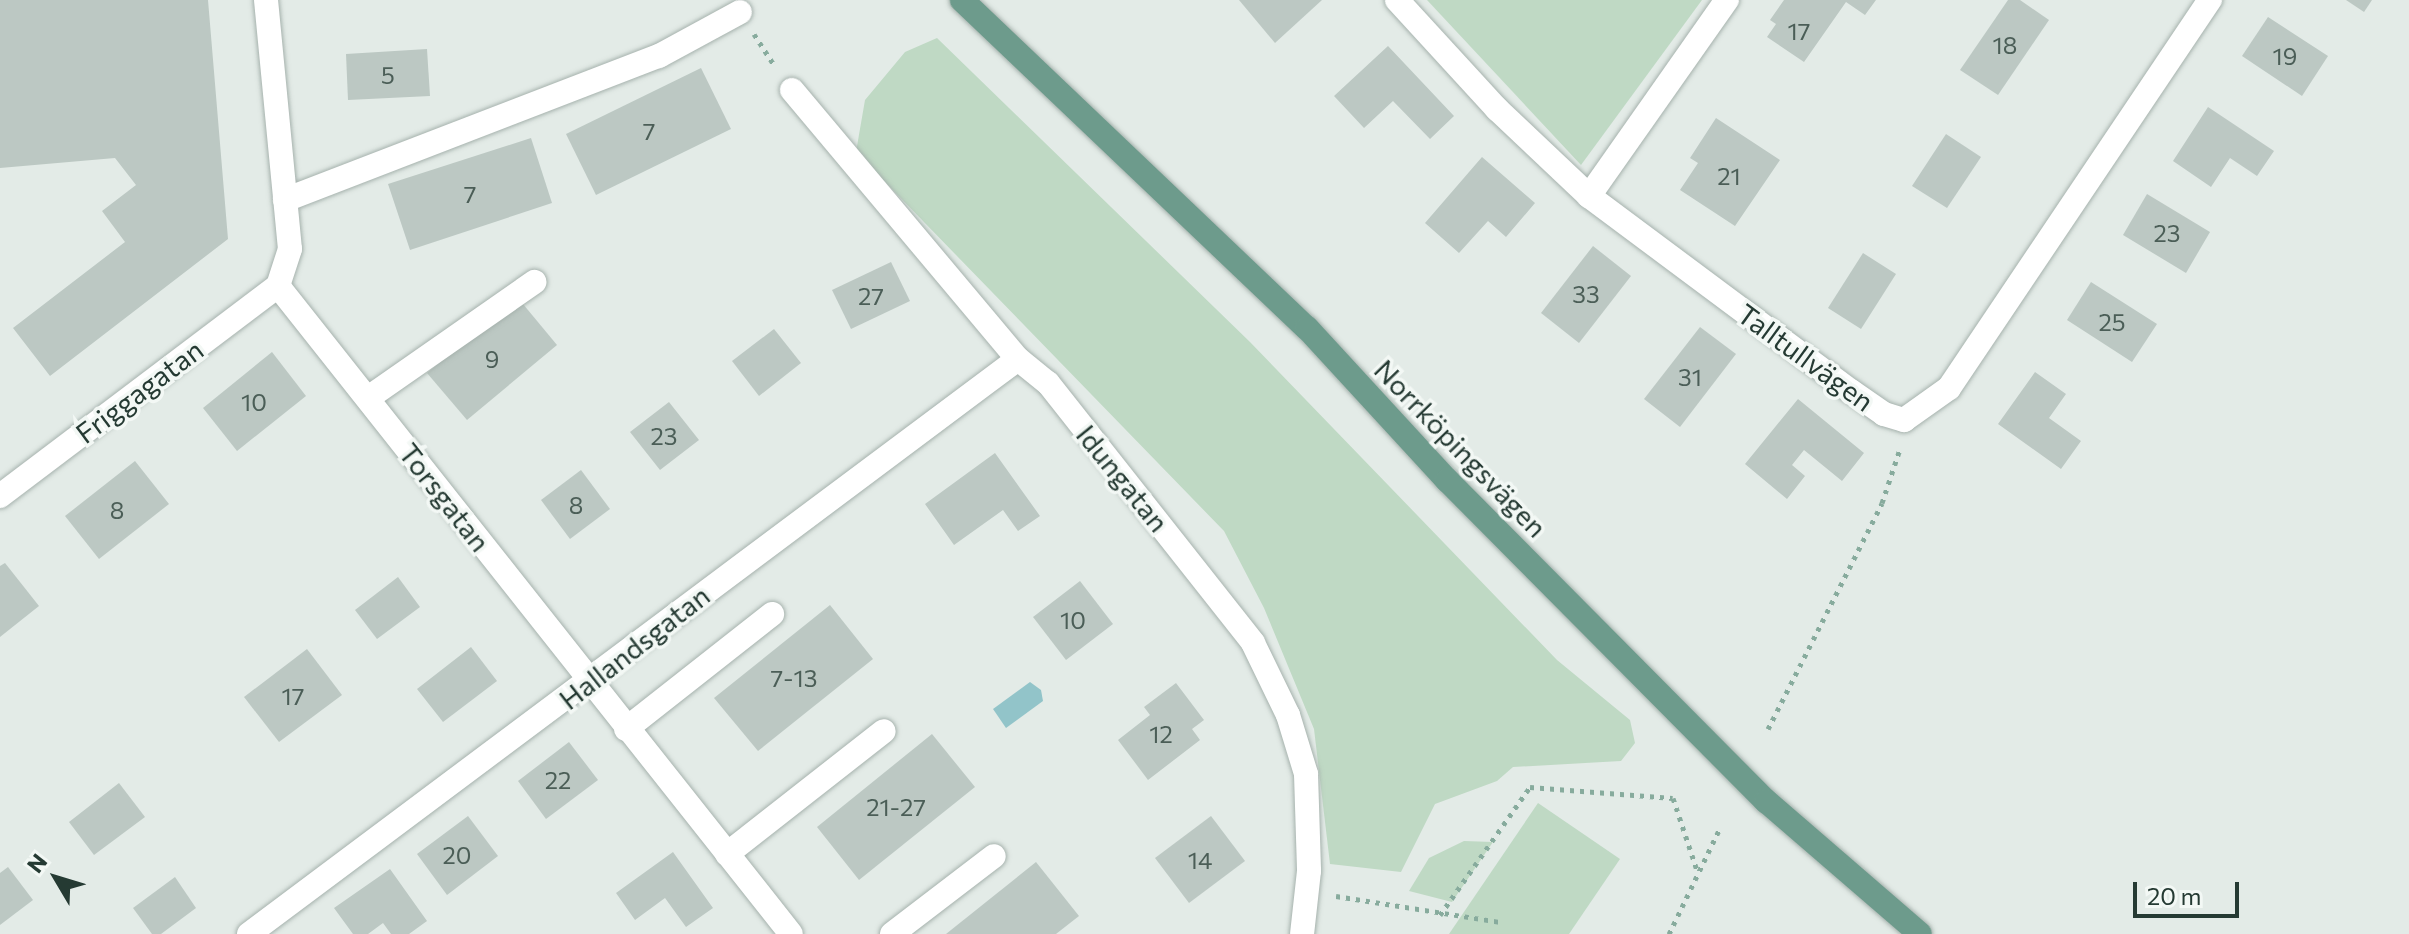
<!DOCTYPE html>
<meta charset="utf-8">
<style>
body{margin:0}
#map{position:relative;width:2409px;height:934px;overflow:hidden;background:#e3ebe7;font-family:Commissioner,sans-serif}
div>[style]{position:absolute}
.green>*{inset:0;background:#bfd9c4}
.water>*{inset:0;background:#92c4c9}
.building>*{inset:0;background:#bcc8c3}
.path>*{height:5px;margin-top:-2.5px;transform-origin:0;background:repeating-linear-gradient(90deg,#87ab9d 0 4px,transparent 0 10px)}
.roads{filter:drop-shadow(0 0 2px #a6b2ad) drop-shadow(0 0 2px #a6b2ad)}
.minor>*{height:24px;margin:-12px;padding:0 12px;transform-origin:12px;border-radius:12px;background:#fff}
.major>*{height:24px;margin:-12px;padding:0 12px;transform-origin:12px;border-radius:12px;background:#6d9b8c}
span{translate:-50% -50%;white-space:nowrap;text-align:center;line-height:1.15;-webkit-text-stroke:7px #f3f8f5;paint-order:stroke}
.number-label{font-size:24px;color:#4b5e57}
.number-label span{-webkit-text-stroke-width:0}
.street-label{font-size:28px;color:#253a33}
.north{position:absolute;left:16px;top:838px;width:80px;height:80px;-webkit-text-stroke:6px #f3f8f5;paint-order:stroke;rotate:308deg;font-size:22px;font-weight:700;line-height:32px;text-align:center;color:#253a33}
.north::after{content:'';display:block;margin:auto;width:28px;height:36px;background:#253a33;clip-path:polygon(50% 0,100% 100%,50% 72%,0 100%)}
.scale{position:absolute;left:2133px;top:882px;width:106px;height:36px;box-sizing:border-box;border:4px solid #253a33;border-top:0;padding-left:10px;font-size:24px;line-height:28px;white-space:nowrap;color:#253a33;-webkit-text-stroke:6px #f3f8f5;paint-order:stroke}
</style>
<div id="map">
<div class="green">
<i style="clip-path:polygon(1427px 0,1702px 0,1581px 165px)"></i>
<i style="clip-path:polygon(937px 38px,1250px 342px,1557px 660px,1630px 720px,1635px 743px,1621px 761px,1513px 767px,1497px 781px,1435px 804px,1401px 872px,1330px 864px,1314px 729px,1264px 608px,1224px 531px,856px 152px,865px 100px,905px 52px)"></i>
<i style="clip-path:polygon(1538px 803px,1620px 859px,1569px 934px,1449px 934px)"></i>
<i style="clip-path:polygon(1464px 841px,1493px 842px,1452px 902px,1409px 891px,1429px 858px)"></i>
</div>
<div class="water">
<i style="clip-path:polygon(1030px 682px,1041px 690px,1043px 701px,1006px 728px,993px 709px)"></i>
</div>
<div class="building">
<i style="clip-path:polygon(0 0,208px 0,228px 239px,50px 376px,13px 328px,125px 242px,102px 211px,136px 185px,115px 158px,0 168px)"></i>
<i style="clip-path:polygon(1239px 0,1322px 0,1275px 43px)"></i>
<i style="clip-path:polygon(1784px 0,1876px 0,1865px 15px,1846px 2px,1804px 62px,1767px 37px,1776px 24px,1770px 20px)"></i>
<i style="clip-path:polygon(2008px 0,2020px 0,2049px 20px,1998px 95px,1960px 70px)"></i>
<i style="clip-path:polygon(2346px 0,2372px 0,2364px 12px)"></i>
<i style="clip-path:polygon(2268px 17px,2328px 56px,2302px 96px,2242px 56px)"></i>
<i style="clip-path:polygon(1388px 46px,1454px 116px,1430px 139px,1393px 101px,1364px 128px,1334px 96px)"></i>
<i style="clip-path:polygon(427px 49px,430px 96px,348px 100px,346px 54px)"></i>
<i style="clip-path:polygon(701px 68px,731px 129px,596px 195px,566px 134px)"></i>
<i style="clip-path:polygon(2208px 107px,2274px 151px,2257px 176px,2230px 158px,2211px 187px,2173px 161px)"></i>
<i style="clip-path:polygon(1716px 118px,1780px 160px,1735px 226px,1680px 190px,1698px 163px,1690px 158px)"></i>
<i style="clip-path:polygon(1946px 134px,1981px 157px,1947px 208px,1912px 186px)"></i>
<i style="clip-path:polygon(531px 138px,552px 203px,410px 250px,388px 184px)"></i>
<i style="clip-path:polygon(1482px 157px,1535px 203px,1506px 237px,1488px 221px,1459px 253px,1425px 223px)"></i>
<i style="clip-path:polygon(2147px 194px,2210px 232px,2186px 273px,2123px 235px)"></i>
<i style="clip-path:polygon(1593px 246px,1631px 276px,1579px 343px,1541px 313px)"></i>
<i style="clip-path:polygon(1863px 253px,1896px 274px,1861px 329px,1828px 308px)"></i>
<i style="clip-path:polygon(891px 262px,910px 301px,851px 329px,832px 290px)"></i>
<i style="clip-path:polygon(2091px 282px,2157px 324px,2132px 362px,2067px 320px)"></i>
<i style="clip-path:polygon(518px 298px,557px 345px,467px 420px,427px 373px)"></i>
<i style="clip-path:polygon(1700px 327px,1736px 354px,1680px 427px,1644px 399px)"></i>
<i style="clip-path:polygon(774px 329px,801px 363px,759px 396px,732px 361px)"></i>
<i style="clip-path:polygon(272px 352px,306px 396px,237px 451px,203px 408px)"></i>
<i style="clip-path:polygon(2035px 372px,2066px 394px,2049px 418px,2081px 441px,2061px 469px,1998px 424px)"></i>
<i style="clip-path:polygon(1798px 399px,1864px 453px,1842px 481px,1804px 450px,1792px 465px,1805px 476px,1787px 499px,1745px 464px)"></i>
<i style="clip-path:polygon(669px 402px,699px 440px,660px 470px,630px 432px)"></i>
<i style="clip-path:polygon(995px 453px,1040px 516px,1018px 531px,1003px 510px,954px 545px,925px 504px)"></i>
<i style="clip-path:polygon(135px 461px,169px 504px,99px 559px,65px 516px)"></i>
<i style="clip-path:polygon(581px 470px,610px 509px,570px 539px,541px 500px)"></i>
<i style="clip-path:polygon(5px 563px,39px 606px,0 637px,0 566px)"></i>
<i style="clip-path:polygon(398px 577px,420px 607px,377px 639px,355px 610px)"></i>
<i style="clip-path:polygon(1080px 581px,1113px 624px,1066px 660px,1033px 617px)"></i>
<i style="clip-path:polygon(830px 605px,873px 659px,758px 751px,714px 698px)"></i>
<i style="clip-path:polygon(471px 647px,497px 681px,443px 722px,417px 689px)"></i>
<i style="clip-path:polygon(307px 649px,342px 695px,279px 742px,244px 697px)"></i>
<i style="clip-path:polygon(1176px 683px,1204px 720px,1192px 729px,1200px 740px,1148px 780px,1118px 740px,1150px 715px,1144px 707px)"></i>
<i style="clip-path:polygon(932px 734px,975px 787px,859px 880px,817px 827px)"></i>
<i style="clip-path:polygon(569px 742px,598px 780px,546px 819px,518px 781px)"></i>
<i style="clip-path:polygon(119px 783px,145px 817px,94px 855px,69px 822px)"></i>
<i style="clip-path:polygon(468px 816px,498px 856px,447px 895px,417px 854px)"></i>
<i style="clip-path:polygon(1211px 816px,1245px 861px,1189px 903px,1155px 858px)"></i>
<i style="clip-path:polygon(673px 852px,713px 908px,686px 927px,665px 898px,635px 920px,616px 893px)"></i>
<i style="clip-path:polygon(1036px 862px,1079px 916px,1056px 934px,946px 934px)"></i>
<i style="clip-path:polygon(8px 867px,33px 900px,0 925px,0 873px)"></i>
<i style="clip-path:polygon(390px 869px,427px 921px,409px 934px,391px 934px,383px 923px,368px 934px,353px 934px,334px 908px)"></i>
<i style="clip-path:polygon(175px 877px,196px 908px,161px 934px,152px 934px,133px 908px)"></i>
</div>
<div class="path">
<i style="left:754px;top:34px;width:38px;rotate:57deg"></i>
<i style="left:1768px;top:729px;width:253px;rotate:-63.2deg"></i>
<i style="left:1882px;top:503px;width:57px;rotate:-71.6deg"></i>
<i style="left:1336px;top:896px;width:167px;rotate:9deg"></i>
<i style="left:1440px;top:915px;width:156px;rotate:-54.9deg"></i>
<i style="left:1530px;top:787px;width:143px;rotate:4.4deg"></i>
<i style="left:1673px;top:798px;width:79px;rotate:71.6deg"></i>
<i style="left:1669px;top:934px;width:115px;rotate:-64.3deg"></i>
</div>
<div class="roads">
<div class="minor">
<i style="left:266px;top:0;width:250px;rotate:84.5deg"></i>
<i style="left:290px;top:249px;width:39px;rotate:108deg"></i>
<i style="left:278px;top:286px;width:826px;rotate:51.63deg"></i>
<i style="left:1397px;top:0;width:148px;rotate:47.5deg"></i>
<i style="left:1497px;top:109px;width:127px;rotate:43.4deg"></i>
<i style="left:1589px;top:196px;width:327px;rotate:36.7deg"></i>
<i style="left:1851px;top:391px;width:40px;rotate:34.9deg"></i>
<i style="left:1884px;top:414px;width:21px;rotate:17deg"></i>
<i style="left:1904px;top:420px;width:55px;rotate:-35.4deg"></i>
<i style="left:1949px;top:388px;width:468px;rotate:-56.1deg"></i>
<i style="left:792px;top:90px;width:351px;rotate:50deg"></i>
<i style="left:1018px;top:359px;width:38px;rotate:39deg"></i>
<i style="left:1048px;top:383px;width:331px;rotate:51.7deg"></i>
<i style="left:1253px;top:643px;width:80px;rotate:64.1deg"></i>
<i style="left:1288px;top:715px;width:62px;rotate:73deg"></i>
<i style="left:1306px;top:774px;width:97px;rotate:88.2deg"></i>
<i style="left:1309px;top:871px;width:63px;rotate:96.3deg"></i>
<i style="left:1589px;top:196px;width:240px;rotate:-54.9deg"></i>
<i style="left:285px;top:200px;width:401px;rotate:-21.1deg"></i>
<i style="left:659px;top:56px;width:92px;rotate:-28.5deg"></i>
<i style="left:368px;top:398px;width:203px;rotate:-34.9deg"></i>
<i style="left:0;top:496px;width:348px;rotate:-37.1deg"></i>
<i style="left:626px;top:729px;width:186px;rotate:-38.2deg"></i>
<i style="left:727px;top:854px;width:199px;rotate:-38.1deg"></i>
<i style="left:249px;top:934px;width:960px;rotate:-36.79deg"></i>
<i style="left:892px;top:934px;width:128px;rotate:-37.4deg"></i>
</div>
<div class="major">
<i style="left:962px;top:0;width:476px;rotate:43.6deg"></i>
<i style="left:1307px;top:328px;width:207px;rotate:47.4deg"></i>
<i style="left:1447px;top:480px;width:453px;rotate:45.2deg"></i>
<i style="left:1766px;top:801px;width:203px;rotate:40.8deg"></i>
</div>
</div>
<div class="number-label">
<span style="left:1799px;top:31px">17</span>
<span style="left:2005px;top:45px">18</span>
<span style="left:2285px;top:56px">19</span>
<span style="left:388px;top:75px">5</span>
<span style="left:649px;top:131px">7</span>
<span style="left:1729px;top:176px">21</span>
<span style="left:470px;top:194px">7</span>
<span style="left:2167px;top:233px">23</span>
<span style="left:1586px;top:294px">33</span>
<span style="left:871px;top:296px">27</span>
<span style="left:2112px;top:322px">25</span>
<span style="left:492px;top:359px">9</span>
<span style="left:1690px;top:377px">31</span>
<span style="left:254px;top:402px">10</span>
<span style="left:664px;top:436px">23</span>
<span style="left:576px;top:505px">8</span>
<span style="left:117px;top:510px">8</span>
<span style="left:1073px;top:620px">10</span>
<span style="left:794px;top:678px">7-13</span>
<span style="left:293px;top:696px">17</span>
<span style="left:1161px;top:734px">12</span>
<span style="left:558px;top:780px">22</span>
<span style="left:896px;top:807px">21-27</span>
<span style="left:457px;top:855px">20</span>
<span style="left:1200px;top:860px">14</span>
</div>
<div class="street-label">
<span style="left:1806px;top:357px;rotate:36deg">Talltullvägen</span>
<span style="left:139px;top:391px;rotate:-37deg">Friggagatan</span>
<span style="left:1461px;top:448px;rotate:46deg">Norrköpingsvägen</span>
<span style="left:1123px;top:478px;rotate:51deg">Idungatan</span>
<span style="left:445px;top:497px;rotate:52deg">Torsgatan</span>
<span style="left:634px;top:647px;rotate:-38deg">Hallandsgatan</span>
</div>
<div class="north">N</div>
<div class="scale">20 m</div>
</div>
